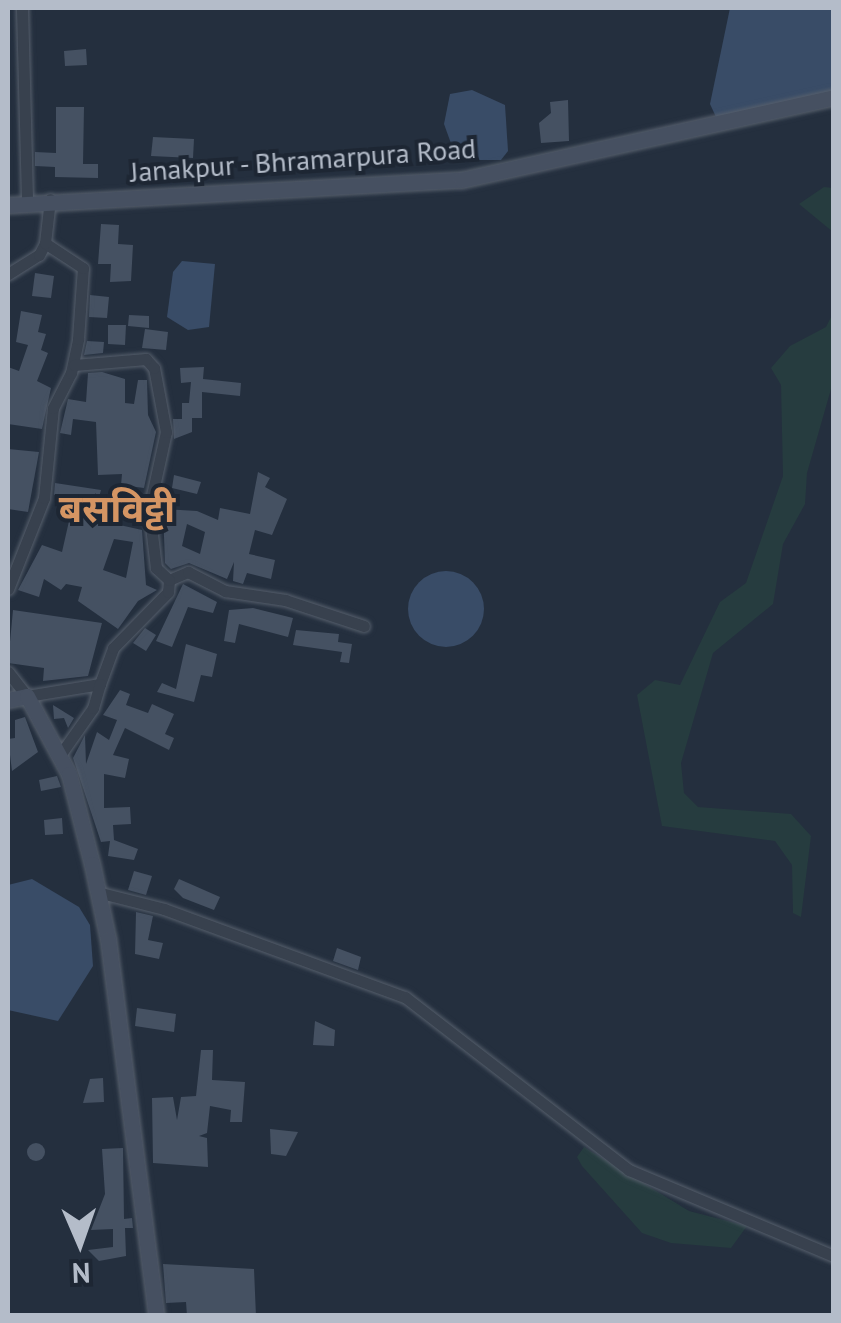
<!DOCTYPE html>
<meta charset="utf-8">
<style>
body{margin:0}
#map{position:relative;width:841px;height:1323px;overflow:hidden;background:#242f3e;font-family:"PT Sans","Noto Sans Devanagari",sans-serif}
div>[style]{position:absolute}
.green>*{inset:0;background:#263c3f}
.water>*{inset:0;background:#394c67}
.round{border-radius:50%}
.building>*{inset:0;background:#455162}
.roads{filter:drop-shadow(0 0 2px #565f6c) drop-shadow(0 0 2px #565f6c)}
.street>*{height:11px;margin:-5.5px;padding:0 5.5px;transform-origin:5.5px;border-radius:5.5px;background:#38414e}
.secondary>*{height:15px;margin:-7.5px;padding:0 7.5px;transform-origin:7.5px;border-radius:7.5px;background:#465061}
span{translate:-50% -50%;white-space:nowrap;text-align:center;line-height:1.15;-webkit-text-stroke:8px #1d2633;paint-order:stroke}
.street-label{font-size:28px;color:#b4bcc9}
.district-label{font-size:38px;color:#d59563;font-weight:700}
.frame{position:absolute;inset:0;border:10px solid #b4bcc9;pointer-events:none}
.north{position:absolute;left:30px;top:1193px;width:100px;height:100px;-webkit-text-stroke:8px #1d2633;paint-order:stroke;rotate:178deg;font-size:28px;font-weight:700;line-height:40px;text-align:center;color:#b4bcc9}
.north::after{content:'';display:block;margin:auto;width:35px;height:45px;background:#b4bcc9;clip-path:polygon(50% 0,100% 100%,50% 72%,0 100%)}
</style>
<div id="map">
<div class="green">
<i style="clip-path:polygon(824px 187px,833px 188px,833px 232px,799px 204px)"></i>
<i style="clip-path:polygon(833px 313px,833px 382px,807px 473px,805px 504px,783px 544px,773px 604px,713px 653px,681px 763px,684px 793px,698px 807px,791px 814px,811px 836px,801px 917px,793px 913px,792px 865px,775px 841px,662px 826px,637px 695px,655px 680px,680px 685px,720px 602px,746px 583px,783px 476px,781px 385px,771px 368px,790px 346px,826px 327px)"></i>
<i style="clip-path:polygon(584px 1147px,689px 1211px,747px 1226px,731px 1248px,671px 1243px,642px 1233px,582px 1166px,577px 1157px)"></i>
</div>
<div class="water">
<i style="clip-path:polygon(730px 8px,833px 8px,833px 91px,716px 117px,710px 104px)"></i>
<i style="clip-path:polygon(472px 90px,505px 105px,508px 151px,501px 160px,457px 160px,444px 124px,450px 94px)"></i>
<i style="clip-path:polygon(182px 261px,215px 264px,209px 327px,188px 330px,167px 317px,173px 272px)"></i>
<i class="round" style="left:408px;top:571px;width:76px;height:76px"></i>
<i style="clip-path:polygon(32px 879px,79px 907px,90px 925px,93px 966px,58px 1021px,8px 1010px,8px 885px)"></i>
</div>
<div class="building">
<i style="clip-path:polygon(86px 49px,87px 65px,65px 66px,64px 51px)"></i>
<i style="clip-path:polygon(568px 100px,569px 141px,541px 143px,539px 123px,551px 113px,550px 102px)"></i>
<i style="clip-path:polygon(56px 107px,84px 107px,83px 164px,98px 164px,98px 178px,55px 177px,55px 167px,35px 166px,35px 152px,56px 153px)"></i>
<i style="clip-path:polygon(153px 137px,194px 139px,193px 158px,151px 156px)"></i>
<i style="clip-path:polygon(101px 224px,119px 225px,118px 244px,133px 245px,131px 281px,110px 282px,111px 264px,98px 264px)"></i>
<i style="clip-path:polygon(35px 273px,54px 276px,51px 298px,32px 296px)"></i>
<i style="clip-path:polygon(90px 295px,109px 297px,107px 318px,89px 317px)"></i>
<i style="clip-path:polygon(21px 311px,42px 315px,38px 332px,46px 334px,41px 350px,48px 353px,37px 381px,51px 388px,42px 429px,8px 424px,8px 367px,19px 371px,28px 345px,16px 342px)"></i>
<i style="clip-path:polygon(129px 315px,149px 316px,149px 328px,128px 326px)"></i>
<i style="clip-path:polygon(108px 325px,126px 325px,125px 345px,108px 344px)"></i>
<i style="clip-path:polygon(145px 329px,168px 332px,166px 350px,142px 348px)"></i>
<i style="clip-path:polygon(87px 341px,104px 342px,103px 353px,84px 355px)"></i>
<i style="clip-path:polygon(204px 367px,203px 379px,241px 383px,240px 396px,202px 392px,202px 418px,192px 418px,192px 432px,174px 439px,173px 419px,182px 419px,182px 403px,189px 403px,191px 382px,181px 383px,180px 368px)"></i>
<i style="clip-path:polygon(102px 372px,125px 379px,125px 403px,134px 404px,138px 380px,147px 380px,148px 415px,156px 432px,144px 488px,121px 485px,122px 474px,98px 475px,96px 422px,73px 419px,71px 435px,60px 433px,68px 399px,86px 402px,88px 373px)"></i>
<i style="clip-path:polygon(8px 449px,39px 452px,28px 512px,8px 509px)"></i>
<i style="clip-path:polygon(evenodd,258px 472px,270px 478px,265px 487px,287px 499px,272px 535px,255px 530px,249px 554px,275px 560px,271px 579px,247px 573px,243px 584px,233px 581px,234px 562px,227px 579px,189px 563px,171px 569px,165px 563px,163px 509px,197px 511px,218px 520px,220px 508px,250px 514px,258px 472px,187px 524px,205px 532px,200px 554px,182px 546px,187px 524px)"></i>
<i style="clip-path:polygon(174px 475px,201px 482px,197px 494px,172px 488px)"></i>
<i style="clip-path:polygon(evenodd,55px 483px,101px 490px,93px 519px,142px 530px,146px 585px,157px 590px,138px 601px,118px 629px,78px 601px,82px 587px,66px 584px,61px 590px,44px 579px,39px 597px,18px 590px,42px 545px,62px 552px,74px 499px,54px 495px,55px 483px,114px 539px,133px 542px,126px 578px,103px 570px,114px 539px)"></i>
<i style="clip-path:polygon(183px 584px,217px 602px,213px 613px,188px 607px,172px 647px,156px 641px)"></i>
<i style="clip-path:polygon(253px 608px,293px 618px,288px 637px,239px 624px,235px 643px,224px 641px,229px 610px)"></i>
<i style="clip-path:polygon(13px 610px,102px 623px,88px 676px,43px 681px,44px 668px,8px 663px)"></i>
<i style="clip-path:polygon(145px 628px,156px 635px,146px 651px,133px 643px)"></i>
<i style="clip-path:polygon(296px 630px,339px 634px,338px 642px,352px 644px,349px 663px,340px 662px,342px 652px,293px 645px)"></i>
<i style="clip-path:polygon(186px 644px,217px 654px,212px 677px,201px 675px,194px 702px,157px 692px,162px 683px,176px 689px)"></i>
<i style="clip-path:polygon(120px 690px,130px 694px,126px 705px,148px 713px,152px 704px,174px 714px,165px 734px,174px 738px,169px 750px,125px 728px,113px 755px,129px 759px,125px 778px,104px 774px,104px 808px,130px 807px,131px 824px,113px 825px,114px 840px,138px 849px,134px 860px,108px 856px,110px 841px,101px 842px,73px 758px,85px 735px,86px 764px,97px 732px,109px 740px,117px 720px,103px 715px)"></i>
<i style="clip-path:polygon(53px 705px,74px 718px,68px 728px,64px 718px,54px 719px)"></i>
<i style="clip-path:polygon(25px 717px,38px 752px,12px 771px,8px 739px,15px 738px,15px 720px)"></i>
<i style="clip-path:polygon(57px 776px,61px 787px,41px 791px,39px 780px)"></i>
<i style="clip-path:polygon(62px 818px,63px 834px,45px 835px,44px 820px)"></i>
<i style="clip-path:polygon(134px 871px,152px 876px,146px 895px,128px 890px)"></i>
<i style="clip-path:polygon(179px 879px,220px 897px,214px 910px,183px 898px,174px 889px)"></i>
<i style="clip-path:polygon(136px 912px,153px 916px,148px 940px,163px 943px,159px 959px,135px 954px)"></i>
<i style="clip-path:polygon(337px 948px,361px 957px,358px 970px,333px 961px)"></i>
<i style="clip-path:polygon(137px 1008px,176px 1014px,174px 1032px,135px 1026px)"></i>
<i style="clip-path:polygon(315px 1021px,335px 1030px,334px 1046px,313px 1045px)"></i>
<i style="clip-path:polygon(201px 1050px,213px 1050px,212px 1080px,245px 1082px,242px 1122px,230px 1122px,231px 1110px,210px 1106px,207px 1133px,199px 1136px,207px 1138px,208px 1167px,153px 1163px,152px 1098px,173px 1097px,177px 1120px,181px 1097px,196px 1096px)"></i>
<i style="clip-path:polygon(103px 1078px,104px 1102px,83px 1103px,90px 1079px)"></i>
<i style="clip-path:polygon(270px 1129px,298px 1132px,286px 1156px,271px 1154px)"></i>
<i class="round" style="left:27px;top:1143px;width:18px;height:18px"></i>
<i style="clip-path:polygon(123px 1148px,124px 1219px,132px 1218px,133px 1228px,125px 1228px,126px 1256px,99px 1261px,88px 1250px,113px 1247px,113px 1229px,91px 1230px,105px 1194px,102px 1149px)"></i>
<i style="clip-path:polygon(163px 1264px,254px 1269px,256px 1316px,187px 1316px,186px 1302px,166px 1303px)"></i>
</div>
<div class="roads">
<div class="street">
<i style="left:22px;top:8px;width:194px;rotate:88.5deg"></i>
<i style="left:8px;top:274px;width:36px;rotate:-32deg"></i>
<i style="left:39px;top:255px;width:13px;rotate:-63deg"></i>
<i style="left:169px;top:580px;width:21px;rotate:-23deg"></i>
<i style="left:188px;top:572px;width:42px;rotate:27.2deg"></i>
<i style="left:225px;top:591px;width:61px;rotate:8.5deg"></i>
<i style="left:285px;top:600px;width:83px;rotate:18.2deg"></i>
<i style="left:8px;top:589px;width:98px;rotate:-68.4deg"></i>
<i style="left:44px;top:498px;width:90px;rotate:-84.3deg"></i>
<i style="left:53px;top:408px;width:39px;rotate:-63deg"></i>
<i style="left:71px;top:373px;width:35px;rotate:-78deg"></i>
<i style="left:78px;top:339px;width:71px;rotate:-86deg"></i>
<i style="left:83px;top:268px;width:45px;rotate:-146.7deg"></i>
<i style="left:45px;top:243px;width:44px;rotate:-83.5deg"></i>
<i style="left:8px;top:672px;width:31px;rotate:52deg"></i>
<i style="left:27px;top:696px;width:74px;rotate:-9.3deg"></i>
<i style="left:100px;top:684px;width:38px;rotate:-70deg"></i>
<i style="left:113px;top:648px;width:78px;rotate:-45.5deg"></i>
<i style="left:168px;top:592px;width:12px;rotate:-85deg"></i>
<i style="left:169px;top:580px;width:18px;rotate:-137deg"></i>
<i style="left:156px;top:568px;width:59px;rotate:-96.8deg"></i>
<i style="left:149px;top:509px;width:79px;rotate:-77.6deg"></i>
<i style="left:166px;top:432px;width:65px;rotate:-100.6deg"></i>
<i style="left:154px;top:368px;width:12px;rotate:-132deg"></i>
<i style="left:146px;top:359px;width:72px;rotate:175.2deg"></i>
<i style="left:60px;top:755px;width:57px;rotate:-54.9deg"></i>
<i style="left:93px;top:708px;width:25px;rotate:-74deg"></i>
<i style="left:97px;top:892px;width:69px;rotate:14.2deg"></i>
<i style="left:164px;top:909px;width:257px;rotate:20.1deg"></i>
<i style="left:405px;top:997px;width:283px;rotate:37.7deg"></i>
<i style="left:629px;top:1170px;width:222px;rotate:22.8deg"></i>
</div>
<div class="secondary">
<i style="left:8px;top:205px;width:454px;rotate:-3.2deg"></i>
<i style="left:461px;top:180px;width:382px;rotate:-12.5deg"></i>
<i style="left:8px;top:700px;width:19px;rotate:-12deg"></i>
<i style="left:27px;top:696px;width:89px;rotate:61.7deg"></i>
<i style="left:69px;top:774px;width:93px;rotate:75.7deg"></i>
<i style="left:92px;top:864px;width:77px;rotate:78deg"></i>
<i style="left:108px;top:939px;width:380px;rotate:82.7deg"></i>
</div>
</div>
<div class="street-label">
<span style="left:303px;top:160px;rotate:-4deg">Janakpur - Bhramarpura Road</span>
</div>
<div class="district-label">
<span style="left:117px;top:508px">बसविट्टी</span>
</div>
<div class="frame"></div>
<div class="north">N</div>
</div>
